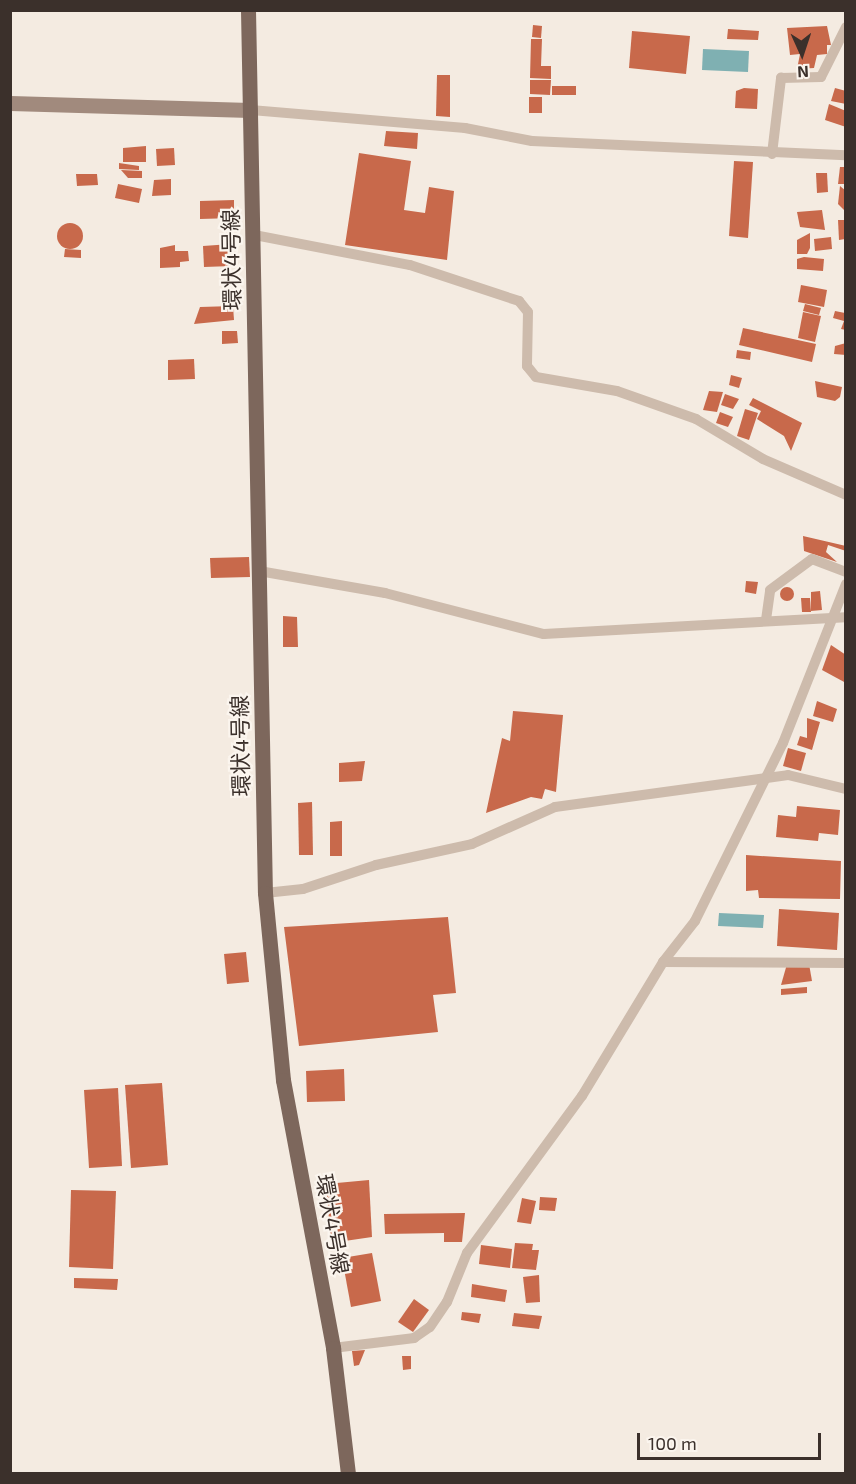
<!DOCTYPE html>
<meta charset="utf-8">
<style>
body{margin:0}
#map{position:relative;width:856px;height:1484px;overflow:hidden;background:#f4ebe1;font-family:"Exo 2","Noto Sans JP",sans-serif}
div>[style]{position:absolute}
.water>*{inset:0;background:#7fb0b2}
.building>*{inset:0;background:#c8694b}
.round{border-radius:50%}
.street>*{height:10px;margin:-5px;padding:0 5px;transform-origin:5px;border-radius:5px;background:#cdbbac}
.secondary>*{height:15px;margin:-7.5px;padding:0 7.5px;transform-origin:7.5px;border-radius:7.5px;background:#a18a7d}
.primary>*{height:15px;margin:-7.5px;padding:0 7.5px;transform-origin:7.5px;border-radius:7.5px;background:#7d675c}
span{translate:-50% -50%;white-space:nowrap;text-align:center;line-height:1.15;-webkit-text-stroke:4.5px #fbf5ee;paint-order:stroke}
.street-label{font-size:22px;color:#3b302b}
.frame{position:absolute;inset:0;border:12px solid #3b302b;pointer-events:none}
.north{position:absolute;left:772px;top:24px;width:60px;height:60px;-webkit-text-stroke:4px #fbf5ee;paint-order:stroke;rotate:177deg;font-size:16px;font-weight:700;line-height:24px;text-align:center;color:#3b302b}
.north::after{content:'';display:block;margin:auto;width:21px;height:27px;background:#3b302b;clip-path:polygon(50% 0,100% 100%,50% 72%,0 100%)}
.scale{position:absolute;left:637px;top:1433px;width:184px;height:27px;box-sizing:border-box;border:3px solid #3b302b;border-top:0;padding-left:8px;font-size:18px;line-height:21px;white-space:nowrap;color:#3b302b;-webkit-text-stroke:4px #fbf5ee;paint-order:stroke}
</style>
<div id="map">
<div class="water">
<i style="clip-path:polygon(703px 49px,749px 51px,748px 72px,702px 70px)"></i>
<i style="clip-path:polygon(719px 913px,764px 915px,763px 928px,718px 926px)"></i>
</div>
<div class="building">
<i style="clip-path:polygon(533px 25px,542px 26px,541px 38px,532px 37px)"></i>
<i style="clip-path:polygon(827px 26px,831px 45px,827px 45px,827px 54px,817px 55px,814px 68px,797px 69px,800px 54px,790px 55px,787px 28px)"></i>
<i style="clip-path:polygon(728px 29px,759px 31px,758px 40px,727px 39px)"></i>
<i style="clip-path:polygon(632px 31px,690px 36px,686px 74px,629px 68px)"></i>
<i style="clip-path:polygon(531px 39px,542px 39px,541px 66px,551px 66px,551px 79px,530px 78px)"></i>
<i style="clip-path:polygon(437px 75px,450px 75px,450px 117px,436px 116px)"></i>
<i style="clip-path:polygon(530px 80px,551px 80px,550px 95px,530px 94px)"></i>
<i style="clip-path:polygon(552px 86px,576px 86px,576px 95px,552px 95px)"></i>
<i style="clip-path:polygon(744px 88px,758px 89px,757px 109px,735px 108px,736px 91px)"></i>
<i style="clip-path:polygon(835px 88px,846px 91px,846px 104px,831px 101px)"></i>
<i style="clip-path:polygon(529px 97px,542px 97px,542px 113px,529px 113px)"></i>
<i style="clip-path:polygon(829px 104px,846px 111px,846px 127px,825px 120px)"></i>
<i style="clip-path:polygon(386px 131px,418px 133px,417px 149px,384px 146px)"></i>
<i style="clip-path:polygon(146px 146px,146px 162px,123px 162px,123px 148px)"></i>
<i style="clip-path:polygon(174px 148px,175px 165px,157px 166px,156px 149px)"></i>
<i style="clip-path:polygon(359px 153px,411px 161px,404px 210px,425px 213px,429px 187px,454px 191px,447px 260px,345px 245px)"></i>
<i style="clip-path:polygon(734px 161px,753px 162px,748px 238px,729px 236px)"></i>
<i style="clip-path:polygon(119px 163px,139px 166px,139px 170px,119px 169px)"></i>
<i style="clip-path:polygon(840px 167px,846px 167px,846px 184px,838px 184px)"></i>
<i style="clip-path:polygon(121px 170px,142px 171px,142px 178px,128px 178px)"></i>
<i style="clip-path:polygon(816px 173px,827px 173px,828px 192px,817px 193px)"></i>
<i style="clip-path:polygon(76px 174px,97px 174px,98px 185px,77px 186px)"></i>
<i style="clip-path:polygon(171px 179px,171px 195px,152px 196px,154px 180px)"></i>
<i style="clip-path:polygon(118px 184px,142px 189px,139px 203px,115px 198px)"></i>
<i style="clip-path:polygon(840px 186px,846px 191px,846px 212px,838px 204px)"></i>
<i style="clip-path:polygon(234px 200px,234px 218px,200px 219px,200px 201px)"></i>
<i style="clip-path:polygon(822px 210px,825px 230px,800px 227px,797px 212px)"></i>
<i style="clip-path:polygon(838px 220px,845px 220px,845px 239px,839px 240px)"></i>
<i class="round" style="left:57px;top:223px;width:26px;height:26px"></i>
<i style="clip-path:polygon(810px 233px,810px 248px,807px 254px,797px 254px,797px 240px)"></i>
<i style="clip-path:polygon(831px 237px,832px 249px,815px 251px,814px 239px)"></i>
<i style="clip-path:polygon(231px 244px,232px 266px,204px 267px,203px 246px)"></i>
<i style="clip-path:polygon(175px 245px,175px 251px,188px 251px,189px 261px,180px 262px,180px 267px,160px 268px,160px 248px)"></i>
<i style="clip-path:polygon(65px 249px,81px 250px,81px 258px,64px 257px)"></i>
<i style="clip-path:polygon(804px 257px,824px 259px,823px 271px,797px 269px,797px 259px)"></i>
<i style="clip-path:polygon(801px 285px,827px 290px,824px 307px,798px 302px)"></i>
<i style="clip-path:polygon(805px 304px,821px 308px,819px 315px,803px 311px)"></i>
<i style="clip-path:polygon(233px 306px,234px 320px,194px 324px,200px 307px)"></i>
<i style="clip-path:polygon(835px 311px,845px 313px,846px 330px,841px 329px,844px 321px,833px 318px)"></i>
<i style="clip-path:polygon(803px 312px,821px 316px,815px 342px,798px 338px)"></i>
<i style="clip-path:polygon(743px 328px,816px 344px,812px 362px,739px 345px)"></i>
<i style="clip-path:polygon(222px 331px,237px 331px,238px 343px,222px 344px)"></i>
<i style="clip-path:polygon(846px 343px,846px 355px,834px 354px,835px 346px)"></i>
<i style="clip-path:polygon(737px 350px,751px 352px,750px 360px,736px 358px)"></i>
<i style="clip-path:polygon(194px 359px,195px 379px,168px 380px,168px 360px)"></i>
<i style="clip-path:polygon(731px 375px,742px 378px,739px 388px,729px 385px)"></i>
<i style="clip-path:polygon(815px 381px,842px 387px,840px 397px,835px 401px,817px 397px)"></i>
<i style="clip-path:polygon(709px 391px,723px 392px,717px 412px,703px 410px)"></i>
<i style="clip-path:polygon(725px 394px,739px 399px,733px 409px,721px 405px)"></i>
<i style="clip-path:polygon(753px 398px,802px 423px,791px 451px,784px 436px,757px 419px,761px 411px,749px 405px)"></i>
<i style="clip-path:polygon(745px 409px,758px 413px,749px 440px,737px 436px)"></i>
<i style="clip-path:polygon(720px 412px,733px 417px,728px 427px,716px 423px)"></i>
<i style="clip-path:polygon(803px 536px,846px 546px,846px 551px,828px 545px,826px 552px,837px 562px,804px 551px)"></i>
<i style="clip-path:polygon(249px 557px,250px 577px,211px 578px,210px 558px)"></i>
<i style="clip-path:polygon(746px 581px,758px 582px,756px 594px,745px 592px)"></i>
<i class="round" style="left:780px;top:587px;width:14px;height:14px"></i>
<i style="clip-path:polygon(820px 591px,822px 610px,811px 611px,811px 592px)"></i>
<i style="clip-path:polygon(801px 598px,810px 598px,811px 612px,802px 612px)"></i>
<i style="clip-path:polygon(283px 616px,297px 617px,298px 647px,283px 647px)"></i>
<i style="clip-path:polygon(831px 645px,846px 655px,846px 683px,822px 670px)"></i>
<i style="clip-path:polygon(817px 701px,837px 709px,833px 722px,813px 716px)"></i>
<i style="clip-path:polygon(513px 711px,563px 715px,556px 792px,545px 789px,542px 799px,531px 797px,486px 813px,502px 738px,510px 741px)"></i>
<i style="clip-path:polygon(807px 718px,820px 722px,812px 750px,797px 745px,800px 736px,807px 738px)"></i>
<i style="clip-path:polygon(788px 748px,806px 753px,801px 771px,783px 766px)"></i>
<i style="clip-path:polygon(365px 761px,362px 781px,339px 782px,339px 763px)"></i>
<i style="clip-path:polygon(312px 802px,313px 855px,299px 855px,298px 803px)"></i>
<i style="clip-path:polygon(797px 806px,840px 810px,838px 835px,819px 833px,818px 841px,776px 837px,778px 815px,796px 817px)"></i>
<i style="clip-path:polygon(342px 821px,342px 856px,330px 856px,330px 822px)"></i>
<i style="clip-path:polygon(746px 855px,841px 861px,840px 899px,759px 898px,758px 890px,746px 891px)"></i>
<i style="clip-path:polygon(779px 909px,839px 913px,837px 950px,777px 946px)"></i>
<i style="clip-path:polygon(448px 917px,456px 993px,433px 995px,438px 1032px,299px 1046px,284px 927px)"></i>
<i style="clip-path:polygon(246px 952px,249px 982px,227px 984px,224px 954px)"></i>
<i style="clip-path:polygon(787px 964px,809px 964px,812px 981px,781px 985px)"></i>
<i style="clip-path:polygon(807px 987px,807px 993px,781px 995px,781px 989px)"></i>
<i style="clip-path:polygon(344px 1069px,345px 1101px,307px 1102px,306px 1071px)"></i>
<i style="clip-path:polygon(162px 1083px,168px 1165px,131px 1168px,125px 1085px)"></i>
<i style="clip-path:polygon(118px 1088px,122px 1166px,89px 1168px,84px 1090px)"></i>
<i style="clip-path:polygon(369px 1180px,372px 1237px,331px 1243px,326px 1184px)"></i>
<i style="clip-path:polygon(71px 1190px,116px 1191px,113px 1269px,69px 1267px)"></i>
<i style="clip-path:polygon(540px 1197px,557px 1198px,555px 1211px,539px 1210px)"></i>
<i style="clip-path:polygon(522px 1198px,536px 1201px,531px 1224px,517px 1222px)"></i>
<i style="clip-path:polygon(465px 1213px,462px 1242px,444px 1242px,444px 1233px,385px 1234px,384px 1214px)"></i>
<i style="clip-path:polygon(515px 1243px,533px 1244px,532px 1250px,539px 1250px,536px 1270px,512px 1268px)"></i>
<i style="clip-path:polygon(481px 1245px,512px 1249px,510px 1268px,479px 1264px)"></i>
<i style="clip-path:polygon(372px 1253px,381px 1301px,351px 1307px,342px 1258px)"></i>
<i style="clip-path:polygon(539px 1275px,540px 1302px,526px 1303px,523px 1277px)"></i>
<i style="clip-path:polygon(74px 1278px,118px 1279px,117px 1290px,74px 1288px)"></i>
<i style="clip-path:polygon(472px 1284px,507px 1290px,505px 1302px,471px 1297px)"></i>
<i style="clip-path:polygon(414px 1299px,429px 1310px,413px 1332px,398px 1322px)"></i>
<i style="clip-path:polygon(462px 1312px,481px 1314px,479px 1323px,461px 1320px)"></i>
<i style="clip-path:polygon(514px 1313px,542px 1316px,539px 1329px,512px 1326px)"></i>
<i style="clip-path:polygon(365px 1350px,359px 1365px,354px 1366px,352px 1351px)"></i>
<i style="clip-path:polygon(402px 1356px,411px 1356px,411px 1369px,403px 1370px)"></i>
</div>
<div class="street">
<i style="left:250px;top:110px;width:216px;rotate:4.8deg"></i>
<i style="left:465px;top:128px;width:68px;rotate:11deg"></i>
<i style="left:532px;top:141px;width:314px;rotate:2.6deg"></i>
<i style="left:772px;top:154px;width:77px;rotate:-83.2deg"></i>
<i style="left:781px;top:78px;width:40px;rotate:-1.4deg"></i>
<i style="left:821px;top:77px;width:56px;rotate:-63.4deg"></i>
<i style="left:254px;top:235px;width:159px;rotate:10.9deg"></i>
<i style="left:410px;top:265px;width:115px;rotate:18.3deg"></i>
<i style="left:519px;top:301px;width:14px;rotate:51deg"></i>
<i style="left:528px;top:312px;width:54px;rotate:91.1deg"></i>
<i style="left:527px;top:366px;width:14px;rotate:51deg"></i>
<i style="left:536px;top:377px;width:82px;rotate:9.8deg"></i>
<i style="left:617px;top:391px;width:84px;rotate:19.5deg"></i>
<i style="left:696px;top:419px;width:78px;rotate:30.8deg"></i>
<i style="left:763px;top:459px;width:90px;rotate:23.4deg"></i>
<i style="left:259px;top:571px;width:128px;rotate:9.9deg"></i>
<i style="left:385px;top:593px;width:164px;rotate:14.5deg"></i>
<i style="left:544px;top:634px;width:302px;rotate:-3.2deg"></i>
<i style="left:766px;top:620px;width:30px;rotate:-82deg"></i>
<i style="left:770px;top:590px;width:52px;rotate:-36.4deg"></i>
<i style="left:812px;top:559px;width:36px;rotate:21deg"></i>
<i style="left:265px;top:893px;width:38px;rotate:-6deg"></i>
<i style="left:303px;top:889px;width:77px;rotate:-18.2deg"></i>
<i style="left:376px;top:865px;width:98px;rotate:-12.3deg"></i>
<i style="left:472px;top:844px;width:91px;rotate:-24deg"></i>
<i style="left:555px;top:807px;width:235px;rotate:-7.8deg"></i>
<i style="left:788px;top:775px;width:60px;rotate:13.6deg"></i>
<i style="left:663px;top:962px;width:183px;rotate:0.3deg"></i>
<i style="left:333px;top:1348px;width:82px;rotate:-7deg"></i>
<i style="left:414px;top:1338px;width:19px;rotate:-35deg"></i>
<i style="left:430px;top:1327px;width:30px;rotate:-56deg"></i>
<i style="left:447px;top:1302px;width:53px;rotate:-67.8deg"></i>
<i style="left:467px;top:1253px;width:195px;rotate:-53.8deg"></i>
<i style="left:582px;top:1096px;width:157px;rotate:-58.8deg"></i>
<i style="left:663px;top:962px;width:52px;rotate:-52deg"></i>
<i style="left:695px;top:921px;width:199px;rotate:-63.7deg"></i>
<i style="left:783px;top:743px;width:171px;rotate:-68.4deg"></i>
</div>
<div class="secondary">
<i style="left:10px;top:103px;width:240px;rotate:1.7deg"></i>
</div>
<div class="primary">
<i style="left:248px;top:10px;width:883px;rotate:88.9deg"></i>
<i style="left:265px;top:893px;width:188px;rotate:84.5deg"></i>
<i style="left:283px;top:1080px;width:273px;rotate:79.4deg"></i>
<i style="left:333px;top:1348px;width:127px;rotate:83.2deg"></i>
</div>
<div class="street-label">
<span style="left:231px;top:260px;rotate:-91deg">環状4号線</span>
<span style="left:240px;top:746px;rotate:-91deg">環状4号線</span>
<span style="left:333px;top:1224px;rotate:80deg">環状4号線</span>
</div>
<div class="frame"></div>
<div class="north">N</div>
<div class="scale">100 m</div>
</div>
